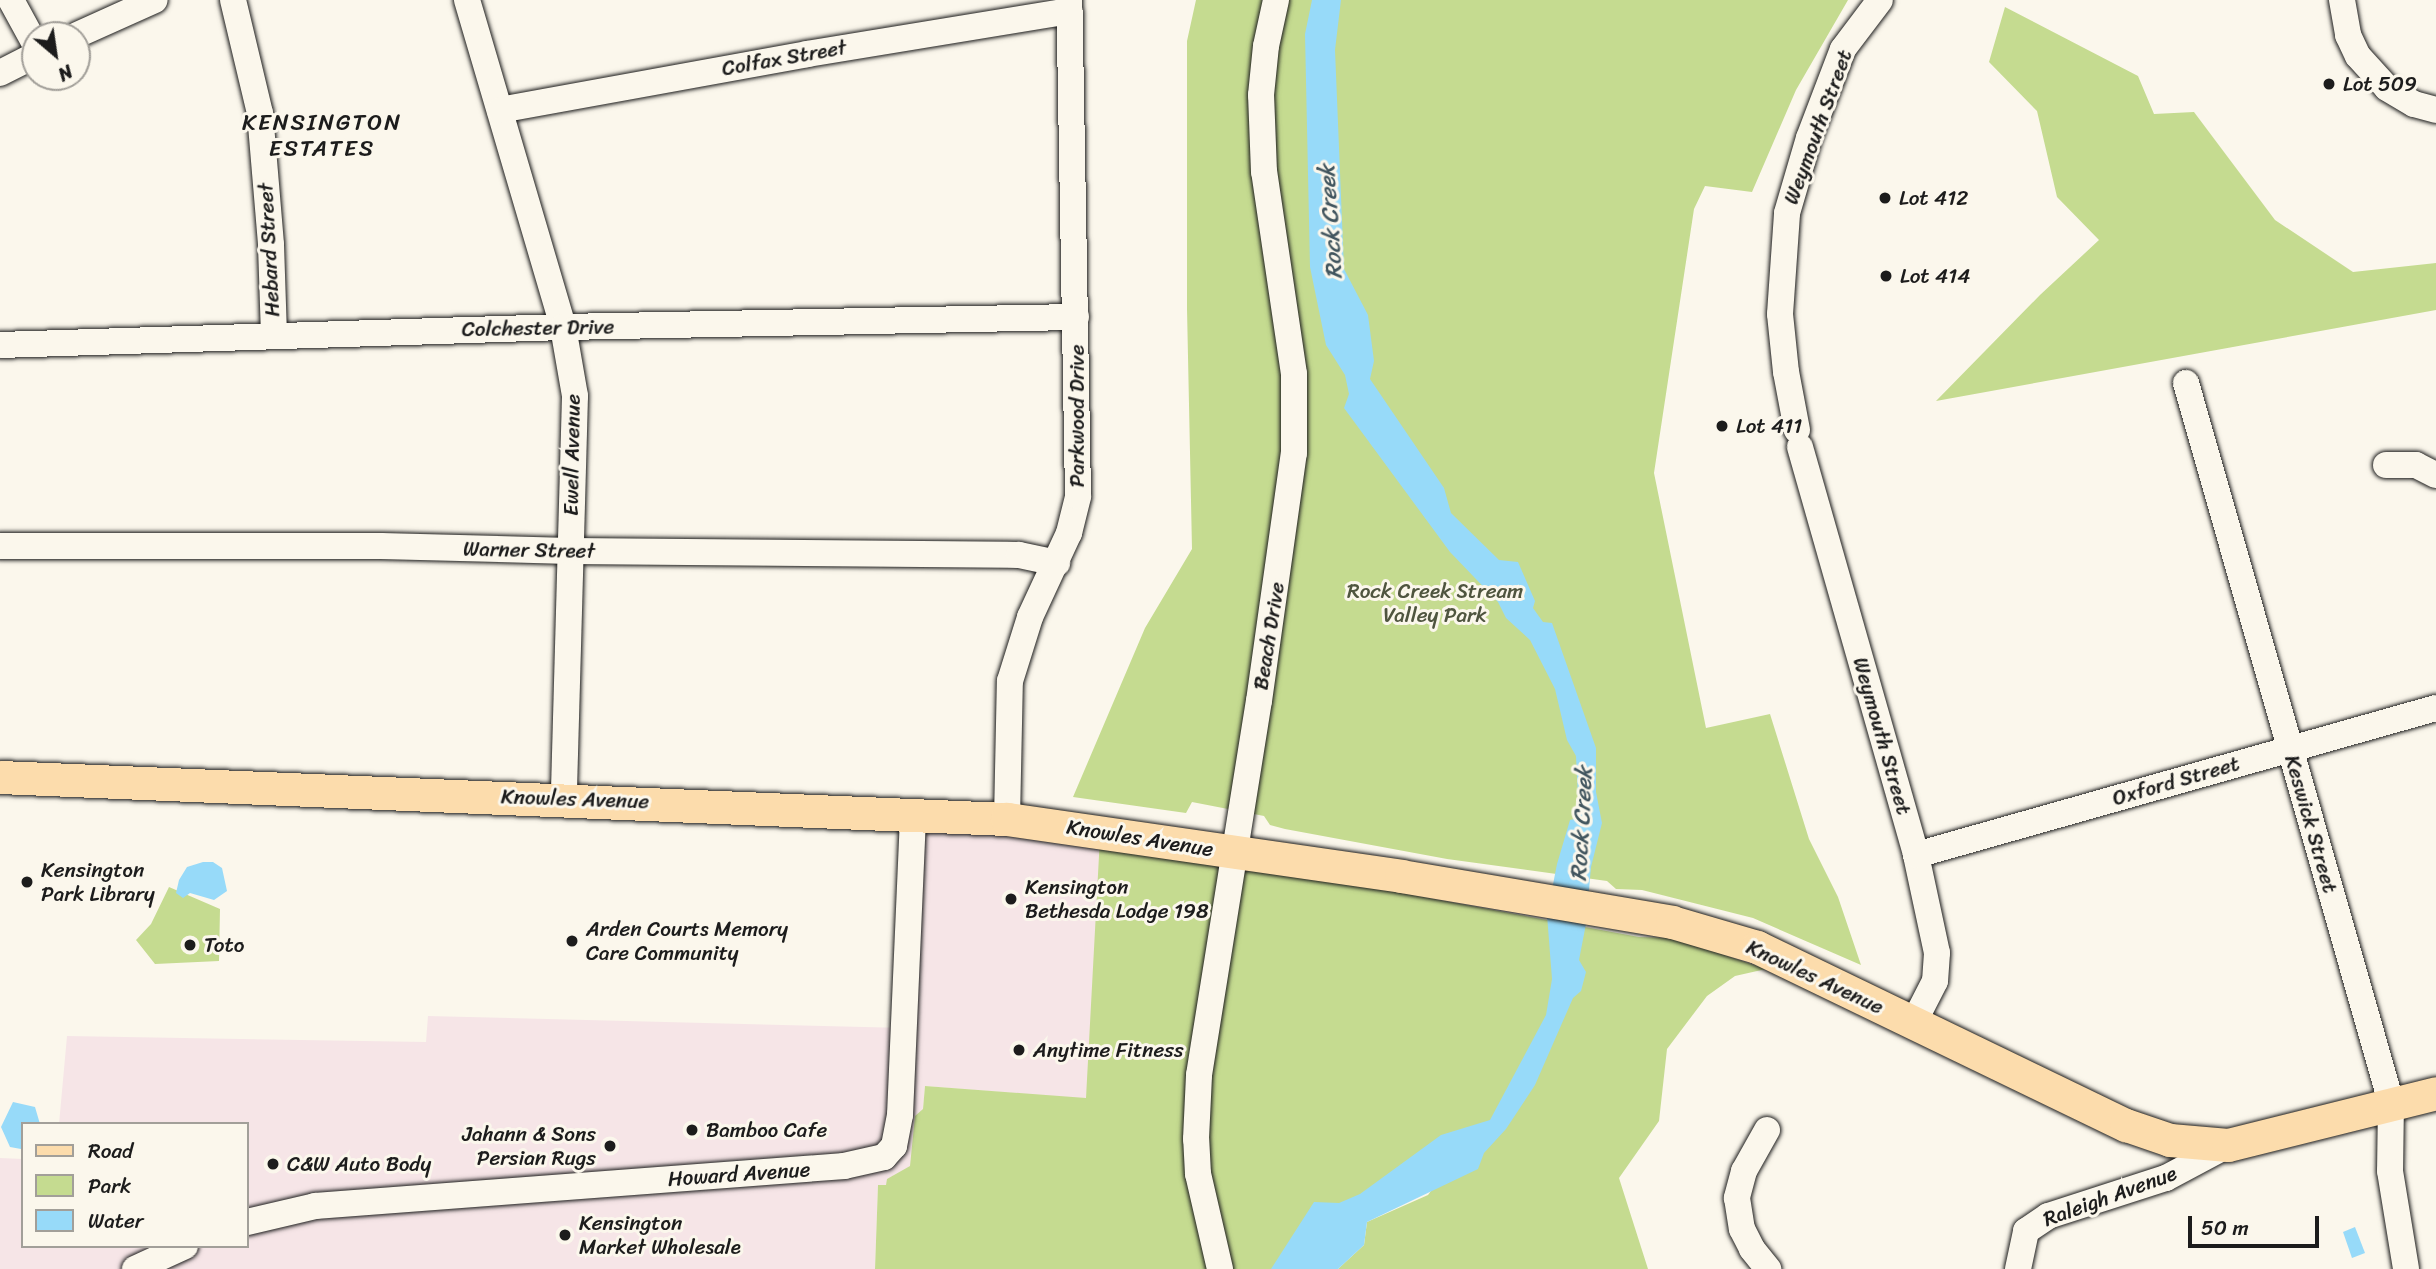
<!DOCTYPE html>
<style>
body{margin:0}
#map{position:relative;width:2436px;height:1269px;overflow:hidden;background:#fbf7ec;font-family:Sriracha,sans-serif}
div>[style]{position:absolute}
.built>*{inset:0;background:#f6e5e7}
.green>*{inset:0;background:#c5db90}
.water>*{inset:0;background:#97daf9}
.roads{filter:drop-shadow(0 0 2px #1c1c1c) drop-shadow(0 0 2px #1c1c1c)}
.minor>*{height:26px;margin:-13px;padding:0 13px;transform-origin:13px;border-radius:13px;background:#fbf7ec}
.major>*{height:33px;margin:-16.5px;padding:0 16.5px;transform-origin:16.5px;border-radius:16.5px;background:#fcdcac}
.dots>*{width:19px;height:19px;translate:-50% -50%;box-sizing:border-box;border:4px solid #fbf7ec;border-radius:50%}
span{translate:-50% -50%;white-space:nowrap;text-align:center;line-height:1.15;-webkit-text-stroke:6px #fbf7ec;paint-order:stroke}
.street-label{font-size:21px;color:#1c1c1c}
.poi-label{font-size:21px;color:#1c1c1c}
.left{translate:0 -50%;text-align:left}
.right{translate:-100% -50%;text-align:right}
.park-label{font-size:21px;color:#4f553f}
.neighbourhood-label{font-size:23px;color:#1c1c1c;letter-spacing:2px}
.water-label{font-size:23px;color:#41555e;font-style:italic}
.legend{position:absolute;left:21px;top:1122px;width:228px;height:126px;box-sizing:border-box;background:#fbf7ec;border:2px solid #a29f99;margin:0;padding:9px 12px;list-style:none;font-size:21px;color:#1c1c1c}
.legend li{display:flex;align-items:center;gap:14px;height:35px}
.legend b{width:35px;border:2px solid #a29f99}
.north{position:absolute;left:21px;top:21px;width:70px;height:70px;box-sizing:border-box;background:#fbf7ec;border:2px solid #a29f99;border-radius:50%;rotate:151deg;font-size:19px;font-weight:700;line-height:28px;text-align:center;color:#1c1c1c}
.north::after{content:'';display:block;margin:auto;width:24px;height:32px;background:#1c1c1c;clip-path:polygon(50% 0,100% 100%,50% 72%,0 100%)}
.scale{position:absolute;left:2188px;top:1216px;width:131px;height:32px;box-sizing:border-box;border:4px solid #1c1c1c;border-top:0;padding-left:9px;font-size:21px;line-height:24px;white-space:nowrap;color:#1c1c1c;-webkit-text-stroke:5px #fbf7ec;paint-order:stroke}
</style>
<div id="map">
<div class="built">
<i style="clip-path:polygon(913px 813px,1114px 834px,1086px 1099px,925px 1086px,917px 1183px,878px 1186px,875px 1269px,0 1269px,0 1158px,23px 1159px,23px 1246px,247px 1246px,247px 1124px,59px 1124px,67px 1036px,426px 1042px,428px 1016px,905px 1028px)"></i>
</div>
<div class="green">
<i style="clip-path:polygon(1196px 0,1848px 0,1796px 90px,1752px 192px,1705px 186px,1694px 209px,1654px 473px,1706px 728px,1770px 714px,1809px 839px,1838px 897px,1861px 965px,1753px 918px,1642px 890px,1616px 889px,1607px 881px,1447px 859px,1285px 829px,1270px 825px,1264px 816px,1192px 802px,1186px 813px,1073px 797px,1145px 628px,1192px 549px,1187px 309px,1187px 41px)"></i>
<i style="clip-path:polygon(2005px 7px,2138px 76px,2154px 114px,2194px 112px,2275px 220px,2353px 272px,2436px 263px,2436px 310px,1936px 401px,2040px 295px,2099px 240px,2057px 197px,2037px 111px,1989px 62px)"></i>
<i style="clip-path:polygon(1100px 837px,1639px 937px,1674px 938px,1766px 969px,1735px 976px,1707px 996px,1667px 1049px,1659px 1121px,1619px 1178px,1648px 1269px,1338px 1269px,1364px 1245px,1367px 1222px,1428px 1195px,1445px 1172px,1286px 1269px,875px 1269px,878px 1185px,886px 1185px,887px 1179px,910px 1166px,915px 1116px,923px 1109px,925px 1086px,1086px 1098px)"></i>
<i style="clip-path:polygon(169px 887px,220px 909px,219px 961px,155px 964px,136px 940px,151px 924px)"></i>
</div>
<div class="water">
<i style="clip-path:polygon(1312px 0,1341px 0,1335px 50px,1344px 269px,1368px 315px,1374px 361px,1370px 379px,1444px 488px,1451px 513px,1499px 560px,1518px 562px,1535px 601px,1533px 608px,1543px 622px,1552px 623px,1596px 748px,1596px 792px,1602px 823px,1591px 867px,1586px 924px,1579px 960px,1586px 972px,1581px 991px,1573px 998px,1535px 1085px,1506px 1129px,1484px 1153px,1478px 1169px,1367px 1222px,1364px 1245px,1338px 1269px,1271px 1269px,1314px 1202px,1339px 1203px,1360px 1194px,1441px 1135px,1490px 1120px,1546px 1015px,1552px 979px,1547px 915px,1557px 864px,1570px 820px,1579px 818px,1576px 756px,1567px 740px,1555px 689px,1530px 640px,1506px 618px,1498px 602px,1450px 552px,1344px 408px,1349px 394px,1345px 375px,1326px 345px,1310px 267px,1305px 34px)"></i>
<i style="clip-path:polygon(203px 862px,213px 862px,222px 868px,227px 891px,214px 900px,190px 893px,183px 898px,176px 893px,179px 880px,187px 867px)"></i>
<i style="clip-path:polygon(13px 1102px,35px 1107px,40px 1124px,23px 1124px,21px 1149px,10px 1147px,1px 1127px)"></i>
<i style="clip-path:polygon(2355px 1227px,2365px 1253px,2352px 1258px,2343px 1232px)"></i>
</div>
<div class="roads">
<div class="minor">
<i style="left:11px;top:0;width:50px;rotate:61.4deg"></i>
<i style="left:233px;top:0;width:116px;rotate:76.6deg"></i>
<i style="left:260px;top:113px;width:132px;rotate:85.2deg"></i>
<i style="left:271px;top:245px;width:90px;rotate:88.1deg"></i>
<i style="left:467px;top:0;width:341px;rotate:73.6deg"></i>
<i style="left:563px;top:327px;width:70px;rotate:80.1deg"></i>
<i style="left:575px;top:396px;width:402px;rotate:91.6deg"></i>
<i style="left:2342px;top:0;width:36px;rotate:80deg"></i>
<i style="left:2348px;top:35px;width:23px;rotate:65deg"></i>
<i style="left:2358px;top:56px;width:43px;rotate:47.8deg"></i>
<i style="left:2387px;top:88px;width:31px;rotate:31deg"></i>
<i style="left:2414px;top:104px;width:23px;rotate:15deg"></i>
<i style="left:77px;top:35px;width:85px;rotate:-24.2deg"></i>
<i style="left:0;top:73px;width:39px;rotate:-27deg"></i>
<i style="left:500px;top:110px;width:312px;rotate:-10.3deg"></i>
<i style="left:807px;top:54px;width:266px;rotate:-9.3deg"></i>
<i style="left:0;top:345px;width:563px;rotate:-1.83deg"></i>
<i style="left:563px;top:327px;width:513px;rotate:-1.12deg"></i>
<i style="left:2186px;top:383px;width:748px;rotate:74.09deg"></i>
<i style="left:2391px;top:1102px;width:69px;rotate:90.8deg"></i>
<i style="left:2390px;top:1171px;width:99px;rotate:80.7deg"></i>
<i style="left:1797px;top:430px;width:59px;rotate:-100.7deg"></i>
<i style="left:1786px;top:372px;width:58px;rotate:-95.9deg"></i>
<i style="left:1780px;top:314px;width:101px;rotate:-86deg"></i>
<i style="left:1787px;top:213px;width:78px;rotate:-73.7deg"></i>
<i style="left:1809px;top:138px;width:95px;rotate:-69.1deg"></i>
<i style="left:1843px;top:49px;width:61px;rotate:-52.9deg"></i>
<i style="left:1800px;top:447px;width:424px;rotate:74.1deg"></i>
<i style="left:1916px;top:855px;width:100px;rotate:77.9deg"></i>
<i style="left:1937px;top:953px;width:28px;rotate:94deg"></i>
<i style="left:1935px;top:981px;width:48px;rotate:117.1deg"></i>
<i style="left:2386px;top:465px;width:30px"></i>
<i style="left:2416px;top:465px;width:22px;rotate:27deg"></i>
<i style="left:0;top:546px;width:381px"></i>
<i style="left:381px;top:546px;width:189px;rotate:1.5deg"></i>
<i style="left:570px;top:551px;width:449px;rotate:0.5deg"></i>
<i style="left:1019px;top:555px;width:39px;rotate:12deg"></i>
<i style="left:1007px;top:819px;width:138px;rotate:-88.8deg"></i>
<i style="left:1010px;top:681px;width:67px;rotate:-72.6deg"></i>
<i style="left:1030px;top:617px;width:93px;rotate:-65.1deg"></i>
<i style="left:1069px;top:533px;width:38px;rotate:-76deg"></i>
<i style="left:1078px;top:496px;width:496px;rotate:-91deg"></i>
<i style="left:1916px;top:855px;width:540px;rotate:-15.79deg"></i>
<i style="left:1767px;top:1130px;width:47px;rotate:119.3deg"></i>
<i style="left:1744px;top:1171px;width:28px;rotate:105deg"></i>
<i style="left:1737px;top:1198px;width:31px;rotate:81deg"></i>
<i style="left:1742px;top:1229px;width:22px;rotate:63deg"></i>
<i style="left:1752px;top:1249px;width:26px;rotate:51deg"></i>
<i style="left:247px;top:1222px;width:70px;rotate:-13.2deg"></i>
<i style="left:315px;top:1206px;width:531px;rotate:-4.32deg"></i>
<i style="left:844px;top:1166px;width:41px;rotate:-12.7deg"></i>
<i style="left:884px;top:1157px;width:15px;rotate:-48deg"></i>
<i style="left:894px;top:1146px;width:32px;rotate:-79deg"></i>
<i style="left:900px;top:1115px;width:302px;rotate:-87.5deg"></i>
<i style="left:135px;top:1269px;width:55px;rotate:-24.7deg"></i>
<i style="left:1220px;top:1269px;width:98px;rotate:-103deg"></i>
<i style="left:1198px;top:1174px;width:35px;rotate:-93deg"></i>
<i style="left:1196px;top:1139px;width:64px;rotate:-87.3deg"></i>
<i style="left:1199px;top:1075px;width:379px;rotate:-80.9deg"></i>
<i style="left:1259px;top:701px;width:250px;rotate:-82deg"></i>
<i style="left:1294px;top:453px;width:79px;rotate:-90deg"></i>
<i style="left:1294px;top:374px;width:204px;rotate:-98.4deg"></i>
<i style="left:1264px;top:172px;width:77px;rotate:-92.2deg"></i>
<i style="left:1261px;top:95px;width:49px;rotate:-84.2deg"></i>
<i style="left:1266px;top:46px;width:47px;rotate:-77.7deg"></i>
<i style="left:2018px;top:1269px;width:39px;rotate:-78deg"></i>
<i style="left:2026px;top:1231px;width:27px;rotate:-34deg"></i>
<i style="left:2048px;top:1216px;width:124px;rotate:-17.9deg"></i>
<i style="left:2166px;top:1178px;width:70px;rotate:-28deg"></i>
</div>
<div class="major">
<i style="left:0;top:777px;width:1008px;rotate:2.39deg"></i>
<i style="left:1007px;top:819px;width:398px;rotate:8.2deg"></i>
<i style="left:1401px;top:876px;width:275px;rotate:9.6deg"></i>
<i style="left:1672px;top:922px;width:89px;rotate:16.4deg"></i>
<i style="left:1757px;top:947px;width:410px;rotate:25.8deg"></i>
<i style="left:2126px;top:1125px;width:46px;rotate:18.8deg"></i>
<i style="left:2170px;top:1140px;width:58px;rotate:4.9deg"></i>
<i style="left:2228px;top:1145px;width:214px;rotate:-14deg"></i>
</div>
</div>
<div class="dots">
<i style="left:2329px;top:84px;background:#1c1c1c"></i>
<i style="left:1885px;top:198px;background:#1c1c1c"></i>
<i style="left:1886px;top:276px;background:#1c1c1c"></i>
<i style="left:1722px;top:426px;background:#1c1c1c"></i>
<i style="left:27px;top:882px;background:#1c1c1c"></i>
<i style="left:1011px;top:899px;background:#1c1c1c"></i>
<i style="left:572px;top:941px;background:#1c1c1c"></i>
<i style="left:190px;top:945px;background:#1c1c1c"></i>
<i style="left:1019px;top:1050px;background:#1c1c1c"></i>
<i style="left:692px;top:1130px;background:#1c1c1c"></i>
<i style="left:610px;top:1146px;background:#1c1c1c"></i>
<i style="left:273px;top:1164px;background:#1c1c1c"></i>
<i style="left:565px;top:1235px;background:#1c1c1c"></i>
</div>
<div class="street-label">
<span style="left:784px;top:58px;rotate:-10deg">Colfax Street</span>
<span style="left:1818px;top:127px;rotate:-70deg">Weymouth Street</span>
<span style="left:269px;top:250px;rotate:-93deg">Hebard Street</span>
<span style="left:538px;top:328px;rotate:-1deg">Colchester Drive</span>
<span style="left:1077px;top:416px;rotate:-90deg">Parkwood Drive</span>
<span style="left:572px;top:455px;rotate:-89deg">Ewell Avenue</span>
<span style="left:529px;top:550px;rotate:1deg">Warner Street</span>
<span style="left:1269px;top:636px;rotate:-81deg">Beach Drive</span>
<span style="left:1882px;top:736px;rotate:74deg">Weymouth Street</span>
<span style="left:2176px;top:781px;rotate:-16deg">Oxford Street</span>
<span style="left:575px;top:799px;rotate:2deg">Knowles Avenue</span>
<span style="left:2311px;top:824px;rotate:74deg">Keswick Street</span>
<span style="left:1140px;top:838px;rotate:9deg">Knowles Avenue</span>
<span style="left:1815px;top:977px;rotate:25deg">Knowles Avenue</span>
<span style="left:739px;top:1174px;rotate:-4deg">Howard Avenue</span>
<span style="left:2110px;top:1196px;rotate:-20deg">Raleigh Avenue</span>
</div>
<div class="poi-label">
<span class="left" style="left:2343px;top:84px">Lot 509</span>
<span class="left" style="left:1899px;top:198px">Lot 412</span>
<span class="left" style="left:1900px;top:276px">Lot 414</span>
<span class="left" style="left:1736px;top:426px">Lot 411</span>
<span class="left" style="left:41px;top:882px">Kensington<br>Park Library</span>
<span class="left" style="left:1025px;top:899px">Kensington<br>Bethesda Lodge 198</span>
<span class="left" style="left:586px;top:941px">Arden Courts Memory<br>Care Community</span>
<span class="left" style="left:204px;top:945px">Toto</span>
<span class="left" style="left:1033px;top:1050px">Anytime Fitness</span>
<span class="left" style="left:706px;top:1130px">Bamboo Cafe</span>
<span class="right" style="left:596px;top:1146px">Jahann &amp; Sons<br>Persian Rugs</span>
<span class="left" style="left:287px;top:1164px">C&amp;W Auto Body</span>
<span class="left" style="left:579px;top:1235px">Kensington<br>Market Wholesale</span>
</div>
<div class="park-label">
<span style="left:1435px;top:603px">Rock Creek Stream<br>Valley Park</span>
</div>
<div class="neighbourhood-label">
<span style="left:322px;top:136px">KENSINGTON<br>ESTATES</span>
</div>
<div class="water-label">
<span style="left:1331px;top:222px;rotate:-94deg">Rock Creek</span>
<span style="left:1582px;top:824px;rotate:-87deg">Rock Creek</span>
</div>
<ul class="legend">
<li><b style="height:9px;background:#fcdcac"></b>Road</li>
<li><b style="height:19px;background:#c5db90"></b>Park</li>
<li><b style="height:19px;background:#97daf9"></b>Water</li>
</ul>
<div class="north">N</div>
<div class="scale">50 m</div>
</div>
